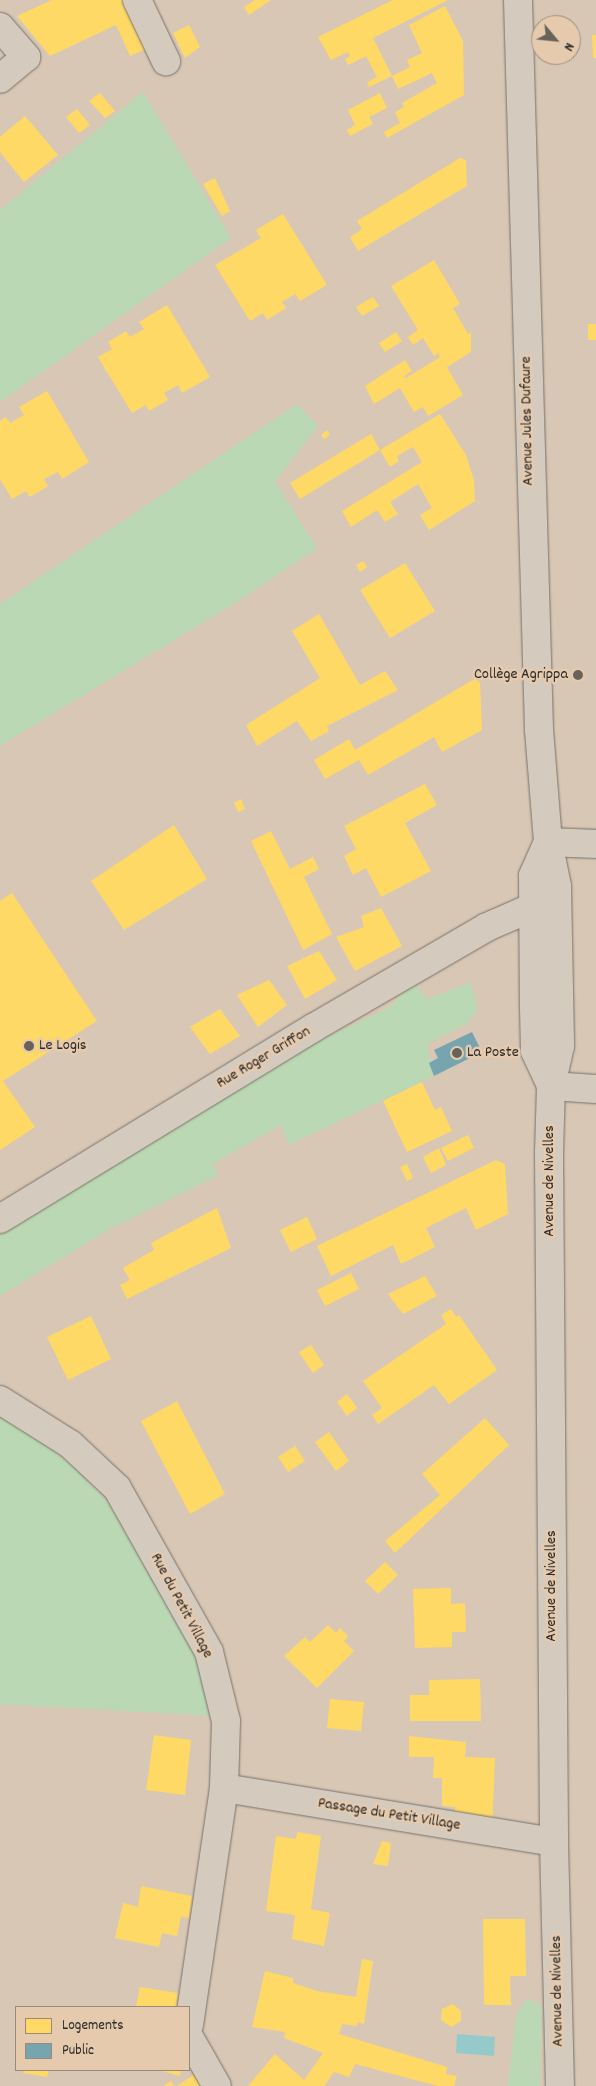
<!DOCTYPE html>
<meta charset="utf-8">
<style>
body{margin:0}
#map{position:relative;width:596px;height:2086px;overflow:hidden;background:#d8c7b5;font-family:Dekko,sans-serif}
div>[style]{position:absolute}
.green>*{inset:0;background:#bad8b3}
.water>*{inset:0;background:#96c9c9}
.homes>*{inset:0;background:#ffd966}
.public>*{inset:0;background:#76a5af}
.roads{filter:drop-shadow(0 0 1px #797169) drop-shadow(0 0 1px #797169)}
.minor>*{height:28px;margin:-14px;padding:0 14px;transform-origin:14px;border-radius:14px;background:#d4cabe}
.secondary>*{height:28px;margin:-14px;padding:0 14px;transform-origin:14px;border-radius:14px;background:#d4cabe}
.dots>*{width:14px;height:14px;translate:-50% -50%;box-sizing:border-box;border:2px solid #e6caad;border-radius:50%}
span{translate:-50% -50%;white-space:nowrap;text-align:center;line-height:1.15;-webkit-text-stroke:5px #e6caad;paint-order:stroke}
.street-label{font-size:16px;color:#2b2b2b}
.poi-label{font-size:16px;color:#2b2b2b}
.right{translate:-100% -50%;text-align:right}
.left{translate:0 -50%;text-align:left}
.legend{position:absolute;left:15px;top:2006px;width:175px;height:65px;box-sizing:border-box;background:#e6caad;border:1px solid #9b8a79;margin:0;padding:6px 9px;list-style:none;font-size:15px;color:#2b2b2b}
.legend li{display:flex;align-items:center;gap:10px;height:25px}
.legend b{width:25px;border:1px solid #9b8a79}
.north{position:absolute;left:531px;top:15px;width:50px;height:50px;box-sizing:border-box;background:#e6caad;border:1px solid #9b8a79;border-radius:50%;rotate:118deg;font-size:14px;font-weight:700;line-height:20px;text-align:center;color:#2b2b2b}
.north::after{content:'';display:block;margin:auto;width:18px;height:22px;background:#68625b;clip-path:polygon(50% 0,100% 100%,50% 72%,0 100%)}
</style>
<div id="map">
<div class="green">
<i style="clip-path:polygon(143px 92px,231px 238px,0 402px,0 210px)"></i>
<i style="clip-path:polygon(297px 404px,318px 426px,275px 482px,317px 548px,240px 600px,0 746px,0 604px)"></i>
<i style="clip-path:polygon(471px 982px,477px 1009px,468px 1023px,427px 1044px,434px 1076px,289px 1145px,281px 1125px,212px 1164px,219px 1175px,108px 1230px,0 1296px,0 1230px,258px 1070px,388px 1008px,409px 987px,417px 986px,427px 999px)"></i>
<i style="clip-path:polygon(0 1409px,71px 1465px,132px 1527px,187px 1630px,213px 1716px,0 1704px)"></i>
<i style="clip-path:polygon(527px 1998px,542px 2006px,540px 2086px,508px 2086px,516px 2015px)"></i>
</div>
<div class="water">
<i style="clip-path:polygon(457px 2034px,495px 2037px,494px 2056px,456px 2053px)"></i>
</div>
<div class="homes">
<i style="clip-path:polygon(52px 0,125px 0,148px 48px,130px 56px,116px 25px,50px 56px,17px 16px)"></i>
<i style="clip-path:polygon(255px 0,271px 0,249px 15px,244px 7px)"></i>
<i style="clip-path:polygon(393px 0,448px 0,373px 38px,392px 76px,369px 87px,367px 82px,377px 77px,366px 56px,348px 65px,345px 59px,350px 56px,348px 52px,331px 60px,318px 37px)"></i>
<i style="clip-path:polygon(445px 6px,463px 41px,464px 95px,387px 138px,384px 132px,400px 123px,395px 112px,404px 107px,402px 103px,437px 83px,432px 73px,398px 89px,392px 76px,410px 67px,407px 60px,422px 53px,409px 25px)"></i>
<i style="clip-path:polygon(189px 25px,200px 47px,185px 58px,173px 33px)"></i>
<i style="clip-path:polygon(592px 35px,596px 35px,596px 58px,593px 58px)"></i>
<i style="clip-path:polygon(100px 93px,115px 111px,105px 118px,89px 101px)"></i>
<i style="clip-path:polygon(380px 93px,387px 108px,369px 117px,373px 124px,350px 136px,347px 130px,355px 125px,348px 110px)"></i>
<i style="clip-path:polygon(77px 109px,90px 125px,79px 133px,66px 117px)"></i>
<i style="clip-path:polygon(25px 116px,58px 155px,24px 182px,0 152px,0 137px)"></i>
<i style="clip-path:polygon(460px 158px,466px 160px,467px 186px,358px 251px,350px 237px,362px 229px,357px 221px)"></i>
<i style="clip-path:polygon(215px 178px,230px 211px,222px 216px,203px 184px)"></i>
<i style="clip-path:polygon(283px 214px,327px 285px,300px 301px,295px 294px,282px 302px,286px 308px,267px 320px,263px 313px,250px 321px,215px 265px,261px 238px,256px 230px)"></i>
<i style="clip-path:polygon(434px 260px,460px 304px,453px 308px,468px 334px,471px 332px,471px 352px,447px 367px,463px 395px,428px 416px,423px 407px,414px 412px,400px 388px,374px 404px,365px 386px,405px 360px,412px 371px,404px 376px,406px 378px,440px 357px,438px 353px,434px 356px,423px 338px,413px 345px,408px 337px,418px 330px,391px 286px)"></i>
<i style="clip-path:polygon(373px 297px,379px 306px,362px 316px,356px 307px)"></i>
<i style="clip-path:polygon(167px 305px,210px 377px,182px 393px,178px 385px,164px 393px,168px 400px,149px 411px,146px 405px,132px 413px,98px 357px,112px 349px,108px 342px,126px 331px,130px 337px,144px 329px,139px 322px)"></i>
<i style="clip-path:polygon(588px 324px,596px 324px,596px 340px,588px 340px)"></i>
<i style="clip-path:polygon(396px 332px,402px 341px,385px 352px,379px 343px)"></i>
<i style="clip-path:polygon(47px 391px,89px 462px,62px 479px,58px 472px,44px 479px,48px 486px,30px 497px,26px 491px,12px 499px,0 479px,0 421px,6px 417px,10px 423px,24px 415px,19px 407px)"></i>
<i style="clip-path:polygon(440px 414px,466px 455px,474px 480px,475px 501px,429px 530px,420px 515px,432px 508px,418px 484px,390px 502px,398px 514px,385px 522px,377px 510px,351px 527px,342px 511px,422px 462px,413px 447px,397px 456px,399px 461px,390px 467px,380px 450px)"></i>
<i style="clip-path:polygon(327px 430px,330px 435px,324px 439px,321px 435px)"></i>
<i style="clip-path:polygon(371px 434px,380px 450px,300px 499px,290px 483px)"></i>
<i style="clip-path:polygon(363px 561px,367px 567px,360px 572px,356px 565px)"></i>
<i style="clip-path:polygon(405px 563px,435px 611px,390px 638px,360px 590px)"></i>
<i style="clip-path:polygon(319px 614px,360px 685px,385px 671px,398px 690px,327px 726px,329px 731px,311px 741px,297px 721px,257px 746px,246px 725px,320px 678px,292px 631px)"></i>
<i style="clip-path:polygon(476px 678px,480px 683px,482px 730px,442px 752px,434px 737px,368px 775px,359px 760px,325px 779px,314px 760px,349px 739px,355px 750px)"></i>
<i style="clip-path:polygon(425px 784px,437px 805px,405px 823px,431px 871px,381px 897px,366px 868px,353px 875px,344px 856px,356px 849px,344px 826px)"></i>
<i style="clip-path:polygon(241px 799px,245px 809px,238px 812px,234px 803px)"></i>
<i style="clip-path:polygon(174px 825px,207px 879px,124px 930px,91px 881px)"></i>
<i style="clip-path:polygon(271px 831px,290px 869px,313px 857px,319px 869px,304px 877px,332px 934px,303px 950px,251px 841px)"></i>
<i style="clip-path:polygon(12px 893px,97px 1021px,3px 1081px,35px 1127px,0 1150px,0 901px)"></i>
<i style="clip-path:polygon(381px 908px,402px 946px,355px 971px,336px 937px,364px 927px,361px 916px)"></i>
<i style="clip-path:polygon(319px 951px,337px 980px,305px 999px,287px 966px)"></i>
<i style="clip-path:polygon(269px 980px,287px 1005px,258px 1027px,237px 995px)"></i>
<i style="clip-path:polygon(220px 1009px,240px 1036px,210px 1054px,190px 1027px)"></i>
<i style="clip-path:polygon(422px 1082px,435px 1110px,441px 1107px,452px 1131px,407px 1152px,383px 1101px)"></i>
<i style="clip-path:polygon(468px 1135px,474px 1148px,448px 1161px,441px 1148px)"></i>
<i style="clip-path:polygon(439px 1148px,446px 1165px,431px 1173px,423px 1157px)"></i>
<i style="clip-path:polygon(496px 1160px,505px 1164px,508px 1214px,476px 1230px,466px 1208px,426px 1228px,435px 1247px,401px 1264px,393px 1245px,331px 1276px,317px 1246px)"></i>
<i style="clip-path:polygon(407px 1164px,413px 1178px,407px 1181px,400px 1167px)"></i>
<i style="clip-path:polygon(217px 1208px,231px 1248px,127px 1299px,120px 1285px,130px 1280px,123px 1268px,154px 1250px,151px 1243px)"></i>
<i style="clip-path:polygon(307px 1217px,317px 1239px,291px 1252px,280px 1230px)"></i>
<i style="clip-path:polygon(351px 1273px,359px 1289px,325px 1306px,317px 1290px)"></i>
<i style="clip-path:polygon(425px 1276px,437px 1296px,403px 1314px,388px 1294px)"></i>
<i style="clip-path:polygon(451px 1309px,456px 1317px,459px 1315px,497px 1370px,449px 1404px,434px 1385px,378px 1424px,372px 1415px,382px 1408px,363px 1381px,446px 1324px,441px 1315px)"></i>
<i style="clip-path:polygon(91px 1316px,111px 1359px,68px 1380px,47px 1337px)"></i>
<i style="clip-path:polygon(311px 1345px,324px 1365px,313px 1373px,299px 1352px)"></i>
<i style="clip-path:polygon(347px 1394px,357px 1408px,347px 1416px,337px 1402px)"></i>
<i style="clip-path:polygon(177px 1401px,225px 1494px,190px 1514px,141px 1421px)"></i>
<i style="clip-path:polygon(485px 1418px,509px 1445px,395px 1553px,385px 1541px,440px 1495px,422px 1474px)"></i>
<i style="clip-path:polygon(329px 1432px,349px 1461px,336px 1471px,315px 1442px)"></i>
<i style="clip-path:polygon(295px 1446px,305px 1461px,288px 1472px,278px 1457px)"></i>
<i style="clip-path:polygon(385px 1562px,398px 1575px,378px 1594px,365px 1581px)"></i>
<i style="clip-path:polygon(451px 1588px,451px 1604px,465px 1603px,466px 1632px,452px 1632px,452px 1647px,415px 1648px,413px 1589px)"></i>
<i style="clip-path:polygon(328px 1625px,336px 1633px,340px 1628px,348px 1636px,344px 1641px,354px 1651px,317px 1688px,284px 1656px,305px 1637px,310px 1642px)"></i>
<i style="clip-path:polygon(480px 1679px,481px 1721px,410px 1721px,410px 1695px,429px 1695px,429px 1680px)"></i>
<i style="clip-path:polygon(330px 1699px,364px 1702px,361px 1731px,327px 1728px)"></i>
<i style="clip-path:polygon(154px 1735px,191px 1740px,185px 1795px,146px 1790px)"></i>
<i style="clip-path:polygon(409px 1736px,466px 1742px,465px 1757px,495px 1758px,492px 1831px,455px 1823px,455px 1807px,442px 1806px,442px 1778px,433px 1778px,434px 1757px,409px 1757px)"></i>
<i style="clip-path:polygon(297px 1832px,321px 1836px,311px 1909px,330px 1913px,324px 1946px,292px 1939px,295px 1915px,266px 1911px,276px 1836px,296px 1839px)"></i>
<i style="clip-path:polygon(382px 1841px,391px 1843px,388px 1866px,373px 1864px)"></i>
<i style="clip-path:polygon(141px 1886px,192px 1896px,189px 1918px,181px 1917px,177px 1936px,162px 1933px,159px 1947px,115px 1938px,123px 1903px,138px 1907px)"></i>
<i style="clip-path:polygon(483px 1919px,525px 1919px,526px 1976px,510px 1976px,511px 2005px,484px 2005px)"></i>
<i style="clip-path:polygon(362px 1959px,373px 1961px,364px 2024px,357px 2022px,357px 2026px,342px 2024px,339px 2034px,447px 2067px,446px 2074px,457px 2076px,454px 2086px,438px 2086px,355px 2064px,349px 2077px,334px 2072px,324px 2086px,248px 2086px,275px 2054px,304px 2080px,323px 2053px,284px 2038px,285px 2032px,252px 2027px,265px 1971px,293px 1978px,293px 1983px,317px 1991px,356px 1997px)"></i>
<i style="clip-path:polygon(140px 1987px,178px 1993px,176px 2007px,136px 2007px)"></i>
<i style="clip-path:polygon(453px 2004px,461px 2011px,461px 2021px,451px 2027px,441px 2020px,442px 2009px)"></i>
<i style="clip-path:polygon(24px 2070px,49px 2070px,47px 2077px,23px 2073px)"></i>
<i style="clip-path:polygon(158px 2070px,181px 2070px,180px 2076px)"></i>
<i style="clip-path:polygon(195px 2074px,202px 2086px,177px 2086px)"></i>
<i style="clip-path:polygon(171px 2081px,174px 2086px,163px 2086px)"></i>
</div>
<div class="public">
<i style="clip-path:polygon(472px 1032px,482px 1052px,434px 1076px,429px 1063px,438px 1058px,434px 1050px)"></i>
</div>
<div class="roads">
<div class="minor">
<i style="left:137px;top:0;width:68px;rotate:64.6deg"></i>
<i style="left:0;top:27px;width:40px;rotate:49deg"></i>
<i style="left:26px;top:57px;width:34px;rotate:140deg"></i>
<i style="left:548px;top:842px;width:48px;rotate:2.4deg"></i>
<i style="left:551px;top:1086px;width:45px;rotate:3.8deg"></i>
<i style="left:0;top:1219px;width:367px;rotate:-31.4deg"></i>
<i style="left:313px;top:1028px;width:201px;rotate:-30.1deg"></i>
<i style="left:487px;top:927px;width:50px;rotate:-23.5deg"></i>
<i style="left:0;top:1400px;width:83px;rotate:32.2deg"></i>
<i style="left:70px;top:1444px;width:64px;rotate:43.1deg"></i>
<i style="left:117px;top:1488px;width:188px;rotate:60.7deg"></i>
<i style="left:209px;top:1652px;width:71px;rotate:76.2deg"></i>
<i style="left:226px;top:1721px;width:67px;rotate:91.7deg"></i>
<i style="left:224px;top:1788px;width:239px;rotate:98.4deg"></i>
<i style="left:224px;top:1788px;width:334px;rotate:9.3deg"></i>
<i style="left:189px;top:2037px;width:56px;rotate:60.3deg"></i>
</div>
<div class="secondary">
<i style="left:518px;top:0;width:730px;rotate:88.35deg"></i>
<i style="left:539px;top:730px;width:112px;rotate:85.4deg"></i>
<i style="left:548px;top:842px;width:45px;rotate:78.4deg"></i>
<i style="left:557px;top:886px;width:160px;rotate:88.9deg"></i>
<i style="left:560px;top:1046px;width:41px;rotate:102.7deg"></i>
<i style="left:551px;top:1086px;width:66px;rotate:91.7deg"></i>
<i style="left:549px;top:1152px;width:690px;rotate:89.58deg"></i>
<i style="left:554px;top:1842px;width:244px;rotate:88.6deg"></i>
<i style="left:548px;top:842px;width:37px;rotate:114deg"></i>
<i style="left:533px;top:876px;width:132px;rotate:89.6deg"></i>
<i style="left:534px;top:1008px;width:43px;rotate:88.7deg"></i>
<i style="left:535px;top:1051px;width:38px;rotate:65deg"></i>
</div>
</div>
<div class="dots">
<i style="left:578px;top:675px;background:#68625b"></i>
<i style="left:29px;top:1046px;background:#68625b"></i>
<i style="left:457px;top:1053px;background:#68625b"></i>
</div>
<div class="street-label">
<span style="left:528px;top:421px;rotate:-91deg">Avenue Jules Dufaure</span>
<span style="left:264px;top:1058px;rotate:-31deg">Rue Roger Griffon</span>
<span style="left:550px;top:1181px;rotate:-90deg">Avenue de Nivelles</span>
<span style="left:552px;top:1586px;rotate:-90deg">Avenue de Nivelles</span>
<span style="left:181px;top:1606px;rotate:62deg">Rue du Petit Village</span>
<span style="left:389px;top:1815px;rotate:9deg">Passage du Petit Village</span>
<span style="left:558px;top:1991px;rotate:-91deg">Avenue de Nivelles</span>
</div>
<div class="poi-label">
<span class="right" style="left:568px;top:675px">Collège Agrippa</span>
<span class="left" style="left:39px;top:1046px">Le Logis</span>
<span class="left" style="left:467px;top:1053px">La Poste</span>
</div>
<ul class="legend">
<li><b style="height:14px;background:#ffd966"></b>Logements</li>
<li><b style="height:14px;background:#76a5af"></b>Public</li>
</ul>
<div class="north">N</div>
</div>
